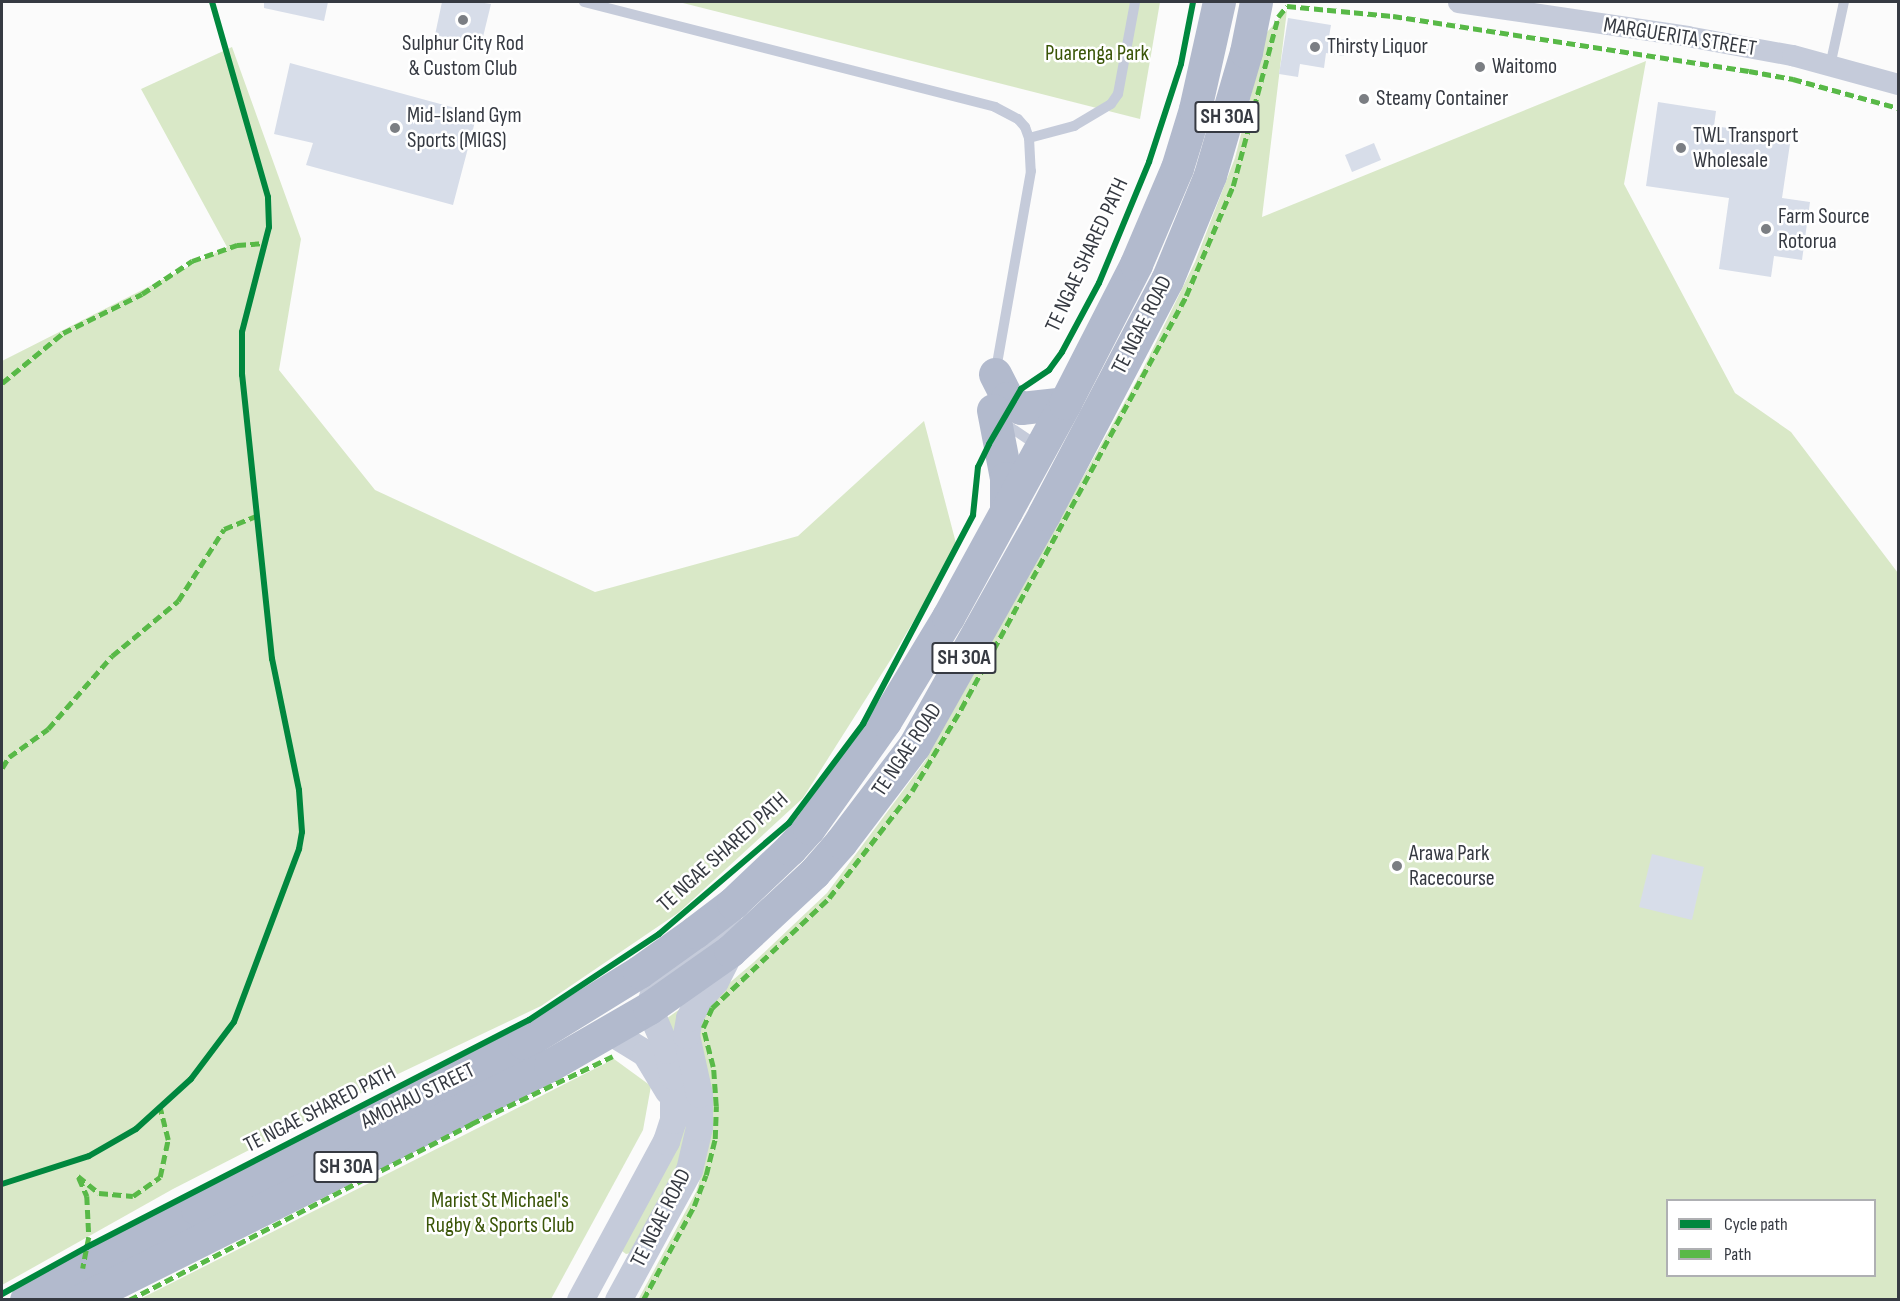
<!DOCTYPE html>
<style>
body{margin:0}
#map{position:relative;width:1900px;height:1301px;overflow:hidden;background:#fbfbfb;font-family:"Sofia Sans Condensed",sans-serif}
div>[style]{position:absolute}
.green>*{inset:0;background:#d9e8c7}
.building>*{inset:0;background:#d7dde9}
.service>*{height:10px;margin:-5px;padding:0 5px;transform-origin:5px;border-radius:5px;background:#c5cbda}
.minor>*{height:21px;margin:-10.5px;padding:0 10.5px;transform-origin:10.5px;border-radius:10.5px;background:#c5cbda}
.tertiary>*{height:27px;margin:-13.5px;padding:0 13.5px;transform-origin:13.5px;border-radius:13.5px;background:#c5cbda}
.primary>*{height:33px;margin:-16.5px;padding:0 16.5px;transform-origin:16.5px;border-radius:16.5px;background:#b2bacd}
.quiet>*{height:4.5px;margin-top:-2.25px;transform-origin:0;background:repeating-linear-gradient(90deg,#58b947 0 9px,transparent 0 13.5px)}
.cycleway>*{height:6px;margin:-3px;padding:0 3px;transform-origin:3px;border-radius:3px;background:#00873e}
.dots>*{width:16px;height:16px;translate:-50% -50%;box-sizing:border-box;border:3px solid #fff;border-radius:50%}
span{translate:-50% -50%;white-space:nowrap;text-align:center;line-height:1.15;-webkit-text-stroke:5px #fff;paint-order:stroke}
.shield-label span{padding:2px 4px;background:#fff;border:2px solid;border-radius:4px;-webkit-text-stroke-width:0}
.shield-label{font-size:21px;color:#363a42;font-weight:700}
.street-label{font-size:22px;color:#363a42}
.poi-label{font-size:22px;color:#363a42}
.left{translate:0 -50%;text-align:left}
.park-label{font-size:22px;color:#3a5507}
.frame{position:absolute;inset:0;border:3px solid #363a42;pointer-events:none}
.legend{position:absolute;left:1666px;top:1199px;width:210px;height:78px;box-sizing:border-box;background:#fff;border:2px solid #afb0b3;margin:0;padding:8px 10px;list-style:none;font-size:18px;color:#363a42}
.legend li{display:flex;align-items:center;gap:12px;height:30px}
.legend b{width:30px;border:2px solid #afb0b3}
</style>
<div id="map">
<div class="green">
<i style="clip-path:polygon(679px 2px,1160px 2px,1140px 119px)"></i>
<i style="clip-path:polygon(evenodd,1287px 10px,1262px 217px,1646px 61px,1624px 184px,1735px 393px,1791px 432px,1898px 573px,1898px 1299px,638px 1300px,696px 1192px,702px 1173px,710px 1102px,697px 1029px,713px 997px,754px 962px,827px 893px,925px 761px,1142px 371px,1195px 262px,1235px 158px,1267px 32px,1287px 10px,1668px 1200px,1874px 1200px,1874px 1276px,1668px 1276px,1668px 1200px)"></i>
<i style="clip-path:polygon(232px 47px,301px 239px,279px 370px,375px 490px,595px 592px,798px 536px,924px 421px,957px 547px,893px 656px,803px 798px,678px 913px,541px 1006px,398px 1074px,173px 1189px,2px 1285px,2px 361px,227px 247px,141px 89px)"></i>
<i style="clip-path:polygon(680px 1009px,694px 1087px,683px 1158px,631px 1253px,626px 1254px,622px 1251px,622px 1246px,674px 1151px,663px 1021px)"></i>
<i style="clip-path:polygon(614px 1059px,651px 1086px,643px 1130px,551px 1299px,138px 1300px)"></i>
</div>
<div class="building">
<i style="clip-path:polygon(264px 2px,328px 2px,324px 21px,264px 8px)"></i>
<i style="clip-path:polygon(442px 2px,478px 2px,491px 4px,481px 45px,435px 35px)"></i>
<i style="clip-path:polygon(1288px 18px,1331px 25px,1329px 37px,1347px 40px,1344px 56px,1326px 53px,1324px 68px,1300px 64px,1298px 77px,1279px 74px)"></i>
<i style="clip-path:polygon(290px 63px,477px 114px,453px 205px,306px 165px,313px 143px,274px 134px)"></i>
<i style="clip-path:polygon(1658px 102px,1716px 111px,1714px 126px,1791px 137px,1782px 198px,1810px 202px,1802px 260px,1774px 256px,1771px 277px,1719px 269px,1729px 198px,1646px 186px)"></i>
<i style="clip-path:polygon(1374px 143px,1381px 160px,1352px 172px,1345px 155px)"></i>
<i style="clip-path:polygon(1652px 854px,1704px 867px,1692px 920px,1639px 907px)"></i>
</div>
<div class="service">
<i style="left:584px;top:2px;width:424px;rotate:14.3deg"></i>
<i style="left:995px;top:107px;width:26px;rotate:28deg"></i>
<i style="left:1018px;top:119px;width:11px;rotate:49deg"></i>
<i style="left:1025px;top:127px;width:12px;rotate:70deg"></i>
<i style="left:1029px;top:138px;width:33px;rotate:87deg"></i>
<i style="left:1031px;top:171px;width:202px;rotate:100deg"></i>
<i style="left:1830px;top:66px;width:66px;rotate:-77.7deg"></i>
<i style="left:1029px;top:138px;width:47px;rotate:-14.9deg"></i>
<i style="left:1074px;top:126px;width:43px;rotate:-30.7deg"></i>
<i style="left:1111px;top:104px;width:12px;rotate:-55deg"></i>
<i style="left:1118px;top:94px;width:94px;rotate:-79.5deg"></i>
<i style="left:1004px;top:423px;width:41px;rotate:34.1deg"></i>
</div>
<div class="minor">
<i style="left:1458px;top:2px;width:232px;rotate:8.4deg"></i>
<i style="left:1687px;top:36px;width:107px;rotate:10.3deg"></i>
<i style="left:1792px;top:55px;width:110px;rotate:15.3deg"></i>
</div>
<div class="tertiary">
<i style="left:609px;top:1031px;width:42px;rotate:31.4deg"></i>
<i style="left:645px;top:1053px;width:44px;rotate:58.8deg"></i>
<i style="left:580px;top:1300px;width:181px;rotate:-61.6deg"></i>
<i style="left:666px;top:1141px;width:22px;rotate:-72deg"></i>
<i style="left:673px;top:1120px;width:44px;rotate:-90deg"></i>
<i style="left:673px;top:1076px;width:27px;rotate:-103deg"></i>
<i style="left:667px;top:1050px;width:46px;rotate:-113.2deg"></i>
<i style="left:649px;top:1008px;width:20px;rotate:-75deg"></i>
<i style="left:654px;top:989px;width:15px;rotate:-53deg"></i>
<i style="left:663px;top:977px;width:67px;rotate:-36.5deg"></i>
<i style="left:717px;top:937px;width:38px;rotate:-65deg"></i>
<i style="left:618px;top:1300px;width:148px;rotate:-61.4deg"></i>
<i style="left:689px;top:1170px;width:44px;rotate:-76.9deg"></i>
<i style="left:699px;top:1127px;width:33px;rotate:-90deg"></i>
<i style="left:699px;top:1094px;width:60px;rotate:-102.4deg"></i>
<i style="left:686px;top:1035px;width:17px;rotate:-80deg"></i>
<i style="left:689px;top:1018px;width:20px;rotate:-63deg"></i>
<i style="left:698px;top:1000px;width:25px;rotate:-48deg"></i>
<i style="left:715px;top:981px;width:33px;rotate:-63deg"></i>
</div>
<div class="primary">
<i style="left:995px;top:374px;width:27px;rotate:63deg"></i>
<i style="left:1007px;top:398px;width:17px;rotate:36deg"></i>
<i style="left:1021px;top:408px;width:44px;rotate:-6.5deg"></i>
<i style="left:993px;top:410px;width:69px;rotate:79.2deg"></i>
<i style="left:1006px;top:478px;width:33px;rotate:90deg"></i>
<i style="left:26px;top:1300px;width:194px;rotate:-28deg"></i>
<i style="left:197px;top:1209px;width:367px;rotate:-26.9deg"></i>
<i style="left:524px;top:1043px;width:135px;rotate:-31.7deg"></i>
<i style="left:639px;top:972px;width:69px;rotate:-35.5deg"></i>
<i style="left:695px;top:932px;width:48px;rotate:-37.3deg"></i>
<i style="left:733px;top:903px;width:79px;rotate:-43.5deg"></i>
<i style="left:790px;top:849px;width:28px;rotate:-48deg"></i>
<i style="left:809px;top:828px;width:131px;rotate:-54.6deg"></i>
<i style="left:885px;top:721px;width:122px;rotate:-58.8deg"></i>
<i style="left:948px;top:617px;width:244px;rotate:-61.3deg"></i>
<i style="left:1065px;top:403px;width:156px;rotate:-62.9deg"></i>
<i style="left:1136px;top:264px;width:104px;rotate:-66.9deg"></i>
<i style="left:1177px;top:168px;width:62px;rotate:-73deg"></i>
<i style="left:1195px;top:109px;width:110px;rotate:-77.4deg"></i>
<i style="left:81px;top:1300px;width:525px;rotate:-26.61deg"></i>
<i style="left:550px;top:1065px;width:114px;rotate:-29.9deg"></i>
<i style="left:649px;top:1008px;width:99px;rotate:-35.1deg"></i>
<i style="left:730px;top:951px;width:115px;rotate:-42.9deg"></i>
<i style="left:814px;top:873px;width:41px;rotate:-48.9deg"></i>
<i style="left:841px;top:842px;width:121px;rotate:-52.8deg"></i>
<i style="left:914px;top:746px;width:266px;rotate:-60.7deg"></i>
<i style="left:1044px;top:514px;width:264px;rotate:-62.3deg"></i>
<i style="left:1167px;top:280px;width:113px;rotate:-67.7deg"></i>
<i style="left:1210px;top:175px;width:128px;rotate:-73.7deg"></i>
<i style="left:1246px;top:52px;width:51px;rotate:-78.7deg"></i>
</div>
<div class="quiet">
<i style="left:2px;top:383px;width:79px;rotate:-39.3deg"></i>
<i style="left:63px;top:333px;width:88px;rotate:-26.3deg"></i>
<i style="left:142px;top:294px;width:60px;rotate:-33.4deg"></i>
<i style="left:192px;top:261px;width:48px;rotate:-19.6deg"></i>
<i style="left:237px;top:245px;width:28px;rotate:-4deg"></i>
<i style="left:2px;top:768px;width:13px;rotate:-58deg"></i>
<i style="left:9px;top:757px;width:48px;rotate:-35.7deg"></i>
<i style="left:48px;top:729px;width:97px;rotate:-48.8deg"></i>
<i style="left:112px;top:656px;width:86px;rotate:-39.8deg"></i>
<i style="left:178px;top:601px;width:85px;rotate:-57.4deg"></i>
<i style="left:224px;top:529px;width:35px;rotate:-22deg"></i>
<i style="left:78px;top:1176px;width:27px;rotate:39deg"></i>
<i style="left:99px;top:1193px;width:34px;rotate:5deg"></i>
<i style="left:133px;top:1196px;width:33px;rotate:-35deg"></i>
<i style="left:160px;top:1177px;width:38px;rotate:-78deg"></i>
<i style="left:168px;top:1140px;width:34px;rotate:-104deg"></i>
<i style="left:79px;top:1178px;width:20px;rotate:66deg"></i>
<i style="left:87px;top:1196px;width:41px;rotate:87.2deg"></i>
<i style="left:89px;top:1237px;width:32px;rotate:101deg"></i>
<i style="left:129px;top:1300px;width:385px;rotate:-27.2deg"></i>
<i style="left:471px;top:1124px;width:157px;rotate:-25.6deg"></i>
<i style="left:643px;top:1300px;width:107px;rotate:-61.5deg"></i>
<i style="left:694px;top:1206px;width:33px;rotate:-69deg"></i>
<i style="left:706px;top:1175px;width:37px;rotate:-76deg"></i>
<i style="left:715px;top:1139px;width:33px;rotate:-88deg"></i>
<i style="left:716px;top:1106px;width:39px;rotate:-94deg"></i>
<i style="left:713px;top:1067px;width:40px;rotate:-104.4deg"></i>
<i style="left:703px;top:1028px;width:22px;rotate:-66deg"></i>
<i style="left:712px;top:1008px;width:161px;rotate:-43.2deg"></i>
<i style="left:829px;top:898px;width:135px;rotate:-52.2deg"></i>
<i style="left:912px;top:791px;width:96px;rotate:-59.1deg"></i>
<i style="left:961px;top:709px;width:470px;rotate:-61.4deg"></i>
<i style="left:1186px;top:296px;width:120px;rotate:-66.9deg"></i>
<i style="left:1233px;top:186px;width:175px;rotate:-75.1deg"></i>
<i style="left:1278px;top:17px;width:14px;rotate:-51deg"></i>
<i style="left:1287px;top:6px;width:106px;rotate:5.4deg"></i>
<i style="left:1393px;top:16px;width:360px;rotate:8.8deg"></i>
<i style="left:1749px;top:71px;width:45px;rotate:10.3deg"></i>
<i style="left:1793px;top:79px;width:109px;rotate:15.4deg"></i>
</div>
<div class="cycleway">
<i style="left:2px;top:1184px;width:91px;rotate:-17.8deg"></i>
<i style="left:89px;top:1156px;width:54px;rotate:-29.9deg"></i>
<i style="left:136px;top:1129px;width:74px;rotate:-42.3deg"></i>
<i style="left:191px;top:1079px;width:71px;rotate:-53deg"></i>
<i style="left:234px;top:1022px;width:185px;rotate:-69.4deg"></i>
<i style="left:299px;top:849px;width:17px;rotate:-80deg"></i>
<i style="left:302px;top:832px;width:42px;rotate:-94.1deg"></i>
<i style="left:299px;top:790px;width:134px;rotate:-101.6deg"></i>
<i style="left:272px;top:659px;width:286px;rotate:-96deg"></i>
<i style="left:242px;top:375px;width:43px;rotate:-90deg"></i>
<i style="left:242px;top:332px;width:108px;rotate:-75.6deg"></i>
<i style="left:269px;top:227px;width:30px;rotate:-92deg"></i>
<i style="left:268px;top:197px;width:203px;rotate:-106deg"></i>
<i style="left:2px;top:1294px;width:97px;rotate:-28.9deg"></i>
<i style="left:87px;top:1247px;width:497px;rotate:-27.2deg"></i>
<i style="left:529px;top:1020px;width:156px;rotate:-33.5deg"></i>
<i style="left:659px;top:934px;width:171px;rotate:-40.5deg"></i>
<i style="left:789px;top:823px;width:124px;rotate:-53.2deg"></i>
<i style="left:863px;top:724px;width:236px;rotate:-62.2deg"></i>
<i style="left:973px;top:515px;width:48px;rotate:-84.1deg"></i>
<i style="left:978px;top:467px;width:25px;rotate:-64deg"></i>
<i style="left:989px;top:444px;width:64px;rotate:-59.8deg"></i>
<i style="left:1021px;top:389px;width:34px;rotate:-34deg"></i>
<i style="left:1049px;top:370px;width:22px;rotate:-54deg"></i>
<i style="left:1062px;top:352px;width:78px;rotate:-61.8deg"></i>
<i style="left:1099px;top:283px;width:131px;rotate:-67.5deg"></i>
<i style="left:1149px;top:162px;width:103px;rotate:-71.9deg"></i>
<i style="left:1181px;top:64px;width:63px;rotate:-79deg"></i>
</div>
<div class="dots">
<i style="left:463px;top:20px;background:#7b7e83"></i>
<i style="left:1315px;top:47px;background:#7b7e83"></i>
<i style="left:1480px;top:67px;background:#7b7e83"></i>
<i style="left:1364px;top:99px;background:#7b7e83"></i>
<i style="left:395px;top:128px;background:#7b7e83"></i>
<i style="left:1681px;top:148px;background:#7b7e83"></i>
<i style="left:1766px;top:229px;background:#7b7e83"></i>
<i style="left:1397px;top:866px;background:#7b7e83"></i>
</div>
<div class="shield-label">
<span style="left:1227px;top:117px">SH 30A</span>
<span style="left:964px;top:658px">SH 30A</span>
<span style="left:346px;top:1167px">SH 30A</span>
</div>
<div class="street-label">
<span style="left:1680px;top:37px;rotate:9deg">MARGUERITA STREET</span>
<span style="left:1087px;top:255px;rotate:-65deg">TE NGAE SHARED PATH</span>
<span style="left:1142px;top:325px;rotate:-63deg">TE NGAE ROAD</span>
<span style="left:907px;top:750px;rotate:-56deg">TE NGAE ROAD</span>
<span style="left:723px;top:852px;rotate:-42deg">TE NGAE SHARED PATH</span>
<span style="left:418px;top:1096px;rotate:-26deg">AMOHAU STREET</span>
<span style="left:320px;top:1109px;rotate:-27deg">TE NGAE SHARED PATH</span>
<span style="left:661px;top:1218px;rotate:-63deg">TE NGAE ROAD</span>
</div>
<div class="poi-label">
<span style="left:463px;top:56px">Sulphur City Rod<br>&amp; Custom Club</span>
<span class="left" style="left:1327px;top:47px">Thirsty Liquor</span>
<span class="left" style="left:1492px;top:67px">Waitomo</span>
<span class="left" style="left:1376px;top:99px">Steamy Container</span>
<span class="left" style="left:407px;top:128px">Mid-Island Gym<br>Sports (MIGS)</span>
<span class="left" style="left:1693px;top:148px">TWL Transport<br>Wholesale</span>
<span class="left" style="left:1778px;top:229px">Farm Source<br>Rotorua</span>
<span class="left" style="left:1409px;top:866px">Arawa Park<br>Racecourse</span>
</div>
<div class="park-label">
<span style="left:1097px;top:54px">Puarenga Park</span>
<span style="left:500px;top:1213px">Marist St Michael's<br>Rugby &amp; Sports Club</span>
</div>
<div class="frame"></div>
<ul class="legend">
<li><b style="height:8px;background:#00873e"></b>Cycle path</li>
<li><b style="height:8px;background:#58b947"></b>Path</li>
</ul>
</div>
